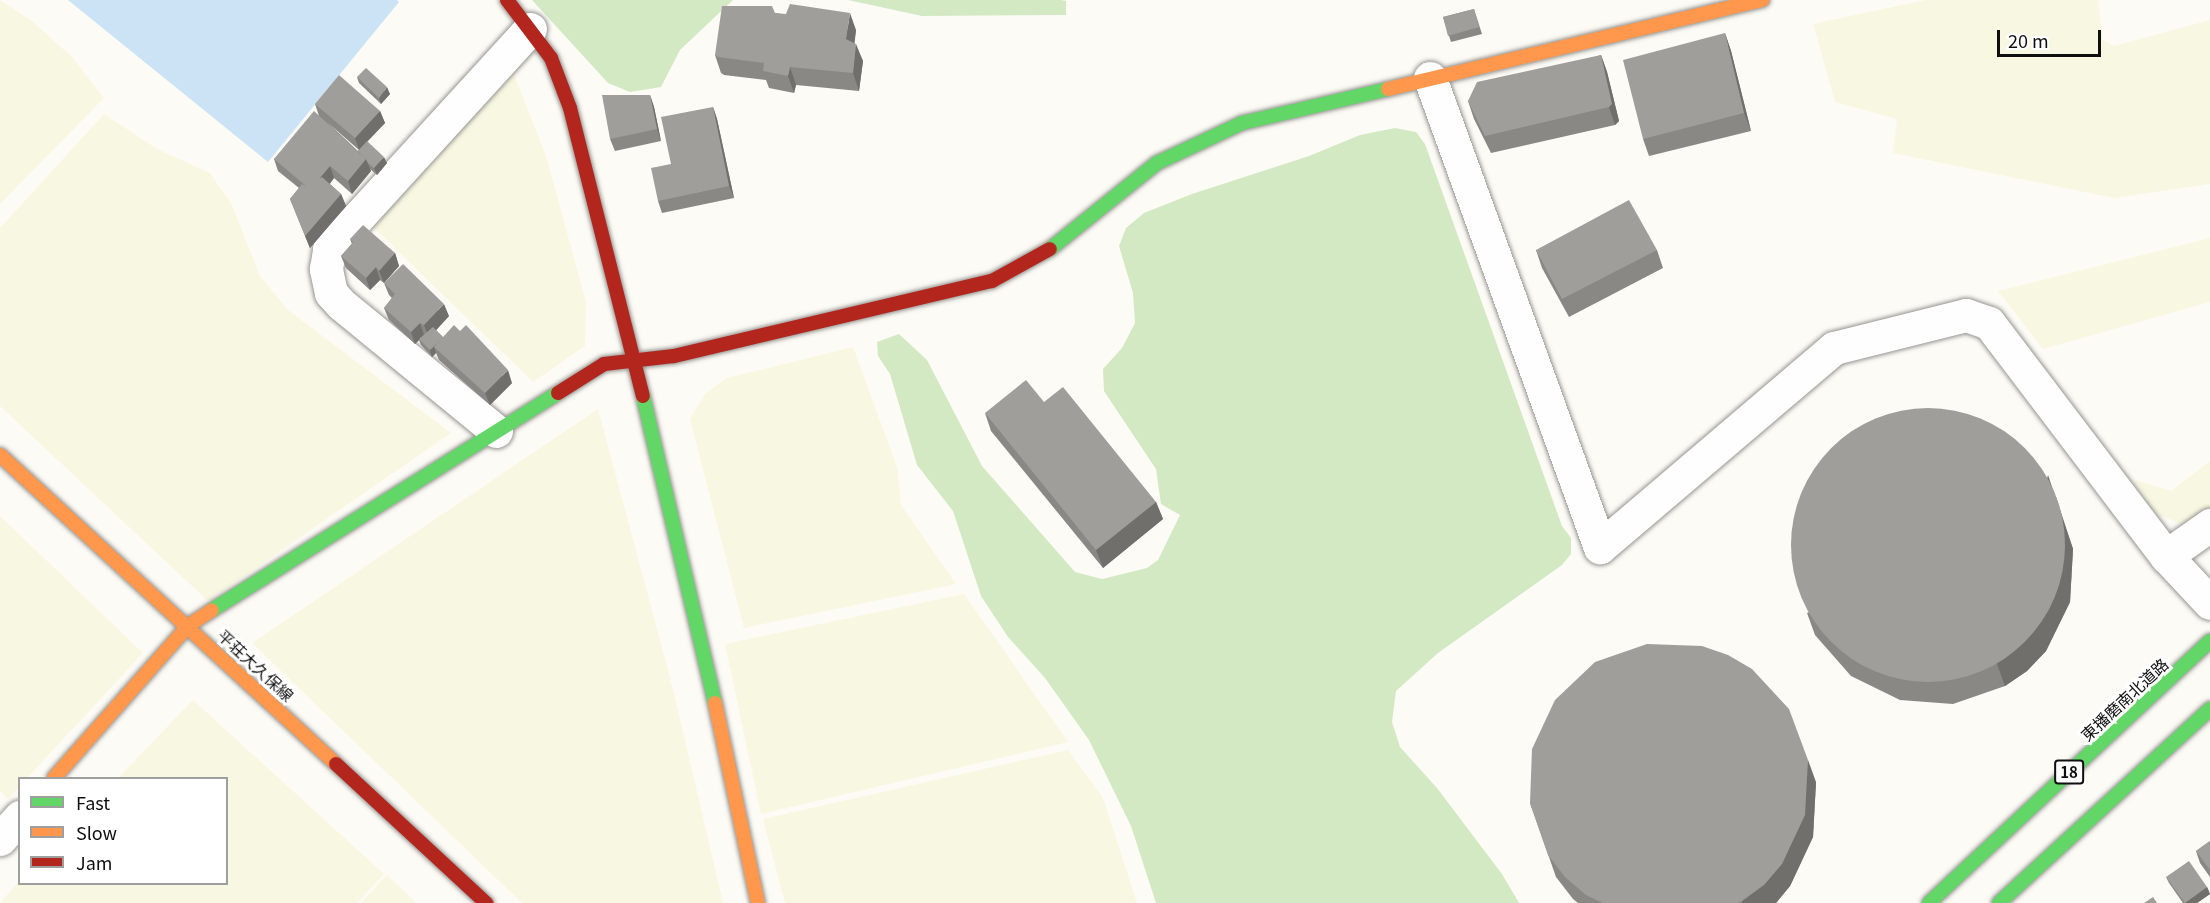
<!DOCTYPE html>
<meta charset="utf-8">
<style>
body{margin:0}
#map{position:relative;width:2210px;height:903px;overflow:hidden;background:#fcfbf5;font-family:Georgia,"Noto Sans JP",serif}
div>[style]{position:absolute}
.farmland>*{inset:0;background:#f8f8e2}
.forest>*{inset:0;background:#d3e9c4}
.water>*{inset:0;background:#cce3f5}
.roads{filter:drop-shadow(0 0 2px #969593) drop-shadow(0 0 2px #969593)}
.street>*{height:33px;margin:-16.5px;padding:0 16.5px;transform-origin:16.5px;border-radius:16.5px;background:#fffefe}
.fast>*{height:14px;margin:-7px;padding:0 7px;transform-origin:7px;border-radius:7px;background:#63d668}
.slow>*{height:14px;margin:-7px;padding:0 7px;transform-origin:7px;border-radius:7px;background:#ff974d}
.jam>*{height:14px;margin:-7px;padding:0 7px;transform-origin:7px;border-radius:7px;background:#b3261e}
.wall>*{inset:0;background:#8a8884}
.shaded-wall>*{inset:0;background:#706f6c}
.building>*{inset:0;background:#a09e9a}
.round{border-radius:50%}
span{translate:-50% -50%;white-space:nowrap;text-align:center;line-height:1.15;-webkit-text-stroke:6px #fff;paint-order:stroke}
.shield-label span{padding:2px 4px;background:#fff;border:2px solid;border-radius:4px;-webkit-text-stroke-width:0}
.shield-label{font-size:15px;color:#0f0f0f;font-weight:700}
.street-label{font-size:16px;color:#0f0f0f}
.legend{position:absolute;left:18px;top:777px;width:210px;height:108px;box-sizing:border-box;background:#fff;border:2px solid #9f9f9f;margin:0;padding:8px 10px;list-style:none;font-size:18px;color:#0f0f0f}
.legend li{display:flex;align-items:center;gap:12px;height:30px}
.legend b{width:30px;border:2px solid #9f9f9f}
.scale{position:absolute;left:1997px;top:30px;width:104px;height:27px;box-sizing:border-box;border:3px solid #0f0f0f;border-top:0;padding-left:8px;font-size:18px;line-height:21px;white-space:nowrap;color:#0f0f0f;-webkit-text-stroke:4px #fff;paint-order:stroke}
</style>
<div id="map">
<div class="farmland">
<i style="clip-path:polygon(0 0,32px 21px,72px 57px,104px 98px,0 204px)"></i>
<i style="clip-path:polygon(1925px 0,2098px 0,2103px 40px,2114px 46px,2210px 20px,2210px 184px,2114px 198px,1893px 153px,1897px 119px,1835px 102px,1813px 24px)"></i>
<i style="clip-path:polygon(513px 72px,547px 159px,586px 302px,585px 346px,533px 382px,373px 227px)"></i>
<i style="clip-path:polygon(104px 114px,157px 149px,210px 173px,232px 205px,260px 276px,288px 310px,451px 433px,208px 601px,0 406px,0 228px)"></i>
<i style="clip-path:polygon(2210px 238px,2210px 302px,2043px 349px,1998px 291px)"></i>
<i style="clip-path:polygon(853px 347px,897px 467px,901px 505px,956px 584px,744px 628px,690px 419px,706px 393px,727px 378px)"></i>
<i style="clip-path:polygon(598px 409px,672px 685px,723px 903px,522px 903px,252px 643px)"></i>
<i style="clip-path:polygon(2210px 461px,2210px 511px,2182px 524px,2152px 512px,2135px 485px,2136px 480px,2171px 491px)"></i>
<i style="clip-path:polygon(0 516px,143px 653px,27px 778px,20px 778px,19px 787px,8px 799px,0 791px)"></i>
<i style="clip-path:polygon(964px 594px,1068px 742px,761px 814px,725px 644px)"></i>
<i style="clip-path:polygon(193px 700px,384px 874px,357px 903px,0 903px,19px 881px,226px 884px,226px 778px,118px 778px)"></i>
<i style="clip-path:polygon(1068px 750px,1103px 798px,1137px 903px,785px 903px,763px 819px)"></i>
<i style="clip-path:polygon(387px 875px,417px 903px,361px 903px)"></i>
</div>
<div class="forest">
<i style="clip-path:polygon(532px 0,733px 0,680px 50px,661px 87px,630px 92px,608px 83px)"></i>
<i style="clip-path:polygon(848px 0,1061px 0,1066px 1px,1066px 15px,922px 16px)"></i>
<i style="clip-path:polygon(1395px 128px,1416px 132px,1425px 144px,1562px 526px,1571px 538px,1571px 554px,1562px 565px,1438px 653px,1396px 691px,1392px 722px,1400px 747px,1437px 788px,1502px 874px,1519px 903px,1156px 903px,1131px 826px,1089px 740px,1045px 678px,1008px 637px,981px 596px,953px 511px,917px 465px,890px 374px,878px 356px,877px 342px,899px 334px,927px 360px,982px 466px,1075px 572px,1102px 579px,1147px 568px,1158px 560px,1180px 515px,1161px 504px,1156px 469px,1104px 391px,1103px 369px,1122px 348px,1135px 323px,1133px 293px,1119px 246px,1126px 228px,1144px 213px,1192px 194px,1309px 156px,1360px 135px)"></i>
</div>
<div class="water">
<i style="clip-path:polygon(68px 0,397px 0,399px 2px,268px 162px)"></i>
</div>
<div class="roads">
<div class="street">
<i style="left:1430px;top:78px;width:499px;rotate:70.1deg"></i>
<i style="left:1600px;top:547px;width:307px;rotate:-40.4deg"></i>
<i style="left:1834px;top:348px;width:136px;rotate:-14deg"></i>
<i style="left:1966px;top:315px;width:24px;rotate:19deg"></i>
<i style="left:1989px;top:323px;width:293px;rotate:52.8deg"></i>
<i style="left:2166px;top:556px;width:64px;rotate:46.9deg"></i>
<i style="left:496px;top:431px;width:200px;rotate:-140.7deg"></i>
<i style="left:341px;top:304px;width:15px;rotate:-132deg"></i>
<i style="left:331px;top:293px;width:25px;rotate:-102deg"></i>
<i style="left:326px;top:269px;width:20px;rotate:-81deg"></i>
<i style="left:329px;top:249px;width:298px;rotate:-47.6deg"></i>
<i style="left:2166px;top:556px;width:54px;rotate:-35.2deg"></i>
<i style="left:0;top:839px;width:30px;rotate:-48deg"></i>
</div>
<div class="fast">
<i style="left:1050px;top:249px;width:137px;rotate:-38.8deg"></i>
<i style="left:1157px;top:163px;width:94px;rotate:-25.2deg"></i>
<i style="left:1242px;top:123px;width:150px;rotate:-13.1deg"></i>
<i style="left:643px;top:396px;width:315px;rotate:76.8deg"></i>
<i style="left:212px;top:610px;width:408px;rotate:-32.1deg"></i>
<i style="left:1929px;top:903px;width:384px;rotate:-43deg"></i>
<i style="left:1999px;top:903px;width:287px;rotate:-42.6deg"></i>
</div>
<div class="slow">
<i style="left:1388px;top:89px;width:385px;rotate:-13.4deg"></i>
<i style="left:0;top:455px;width:456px;rotate:42.6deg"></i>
<i style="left:715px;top:703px;width:205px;rotate:77.9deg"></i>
<i style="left:54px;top:778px;width:204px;rotate:-48.6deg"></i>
<i style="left:189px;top:625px;width:27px;rotate:-33deg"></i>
</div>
<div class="jam">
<i style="left:507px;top:0;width:73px;rotate:52.8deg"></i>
<i style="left:551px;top:58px;width:53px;rotate:69.2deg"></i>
<i style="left:570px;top:108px;width:297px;rotate:75.8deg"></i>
<i style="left:558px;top:393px;width:54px;rotate:-32.2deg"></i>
<i style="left:604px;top:364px;width:70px;rotate:-6.5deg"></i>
<i style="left:674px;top:356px;width:327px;rotate:-13.3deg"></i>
<i style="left:992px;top:281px;width:66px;rotate:-28.9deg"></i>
<i style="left:336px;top:764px;width:205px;rotate:42.8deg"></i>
</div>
</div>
<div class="wall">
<i style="clip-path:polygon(1474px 9px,1482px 34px,1451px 42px,1443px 17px)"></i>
<i style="clip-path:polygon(775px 13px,856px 30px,854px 43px,863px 61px,859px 91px,796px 85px,794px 93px,769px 88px,766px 80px,724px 75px,721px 73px,715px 55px)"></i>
<i style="clip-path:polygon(1725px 33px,1731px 51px,1751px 131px,1649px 156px,1643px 139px)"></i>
<i style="clip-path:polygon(1601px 55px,1607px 72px,1619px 121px,1615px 125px,1491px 153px,1474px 119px,1468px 101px)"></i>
<i style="clip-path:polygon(357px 77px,390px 94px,381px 104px,359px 83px)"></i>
<i style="clip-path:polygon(650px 95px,654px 107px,661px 141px,615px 151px,610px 139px)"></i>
<i style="clip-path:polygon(evenodd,315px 104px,380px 111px,385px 123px,367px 142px,387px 163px,377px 175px,370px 169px,371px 171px,352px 194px,334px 178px,330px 184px,341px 194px,346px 206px,310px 248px,290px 199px,299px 188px,278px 171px,274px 159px,319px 116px,315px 104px,327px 122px,359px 150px,358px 151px,327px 122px)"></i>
<i style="clip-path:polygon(713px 107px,717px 119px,734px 198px,662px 213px,658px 201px,671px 164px)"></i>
<i style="clip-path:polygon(350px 239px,395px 253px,399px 266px,384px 283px,380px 280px,370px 290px,346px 268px,341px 256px,352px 244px)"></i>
<i style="clip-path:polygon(1536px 250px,1657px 250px,1663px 268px,1569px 317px,1542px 268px)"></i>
<i style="clip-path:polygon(384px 283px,449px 316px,436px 330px,443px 337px,512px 383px,490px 405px,439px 360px,436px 353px,432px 357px,421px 345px,419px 340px,415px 344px,389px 320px,384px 308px,392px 298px,389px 295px)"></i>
<i style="clip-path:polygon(985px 413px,1156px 502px,1163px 519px,1103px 568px,991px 431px)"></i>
<i style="clip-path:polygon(2056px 497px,2073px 549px,2070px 602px,2046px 651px,2027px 671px,2005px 686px,1953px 704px,1900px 700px,1851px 676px,1815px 635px,1807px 613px)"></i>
<i style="clip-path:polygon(1816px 782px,1813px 837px,1790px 886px,1776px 903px,1578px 903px,1573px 899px,1556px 877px,1530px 803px)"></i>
<i style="clip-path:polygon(2210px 841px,2210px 877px,2200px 863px,2196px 851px)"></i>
<i style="clip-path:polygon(2166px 877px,2207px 887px,2210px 894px,2197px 903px,2183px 903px,2169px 883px)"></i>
</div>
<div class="shaded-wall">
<i style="clip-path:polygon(850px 13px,856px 30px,853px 57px,846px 39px)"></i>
<i style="clip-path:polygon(1725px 33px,1731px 51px,1751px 131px,1744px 113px)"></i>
<i style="clip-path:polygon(856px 44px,863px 61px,859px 91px,853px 73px)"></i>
<i style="clip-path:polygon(1601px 55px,1607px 72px,1619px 121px,1615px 125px,1609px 107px)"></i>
<i style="clip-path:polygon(790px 67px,796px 85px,794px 93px,788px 76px)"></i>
<i style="clip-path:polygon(387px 87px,390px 94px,381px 104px,379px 98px)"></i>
<i style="clip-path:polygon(650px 95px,654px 107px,661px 141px,657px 129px)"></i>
<i style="clip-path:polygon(713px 107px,717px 119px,734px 198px,729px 186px)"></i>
<i style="clip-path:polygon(380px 111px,385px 123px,359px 150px,355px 138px)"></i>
<i style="clip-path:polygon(384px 157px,387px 163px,377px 175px,374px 168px)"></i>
<i style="clip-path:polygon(366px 159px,371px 171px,352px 194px,348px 181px)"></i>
<i style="clip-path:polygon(330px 166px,334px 178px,323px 191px,319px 179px)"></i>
<i style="clip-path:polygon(341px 194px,346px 206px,310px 248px,305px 236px)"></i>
<i style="clip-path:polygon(395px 253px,399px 266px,384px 283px,379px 271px)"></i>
<i style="clip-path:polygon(376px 267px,380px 280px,370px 290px,366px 278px)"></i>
<i style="clip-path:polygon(444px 304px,449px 316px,429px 338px,424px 325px)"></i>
<i style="clip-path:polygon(420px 323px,424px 335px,415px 344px,411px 332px)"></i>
<i style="clip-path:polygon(443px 338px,434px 347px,436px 353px,432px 357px,430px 350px)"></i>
<i style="clip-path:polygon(508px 370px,512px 383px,490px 405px,485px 393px)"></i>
<i style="clip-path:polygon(2048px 475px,2073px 549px,2070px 602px,2046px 651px,2027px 671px,2005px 686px,1997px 664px)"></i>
<i style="clip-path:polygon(1156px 502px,1163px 519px,1103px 568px,1096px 550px)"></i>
<i style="clip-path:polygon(1808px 760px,1816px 782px,1813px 837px,1790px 886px,1776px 903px,1742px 903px,1742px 901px)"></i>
<i style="clip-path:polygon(2207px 887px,2210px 894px,2197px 903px,2185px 903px)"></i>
</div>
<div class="building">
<i style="clip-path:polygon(790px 4px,850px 13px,846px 39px,856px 44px,853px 73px,790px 67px,788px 76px,763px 71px,764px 63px,718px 57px,715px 55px,722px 6px,772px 6px,775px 13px,786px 14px)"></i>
<i style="clip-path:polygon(1474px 9px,1479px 27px,1448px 36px,1443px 17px)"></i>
<i style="clip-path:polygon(1725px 33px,1744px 113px,1643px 139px,1623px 60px)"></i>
<i style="clip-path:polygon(1601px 55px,1612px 104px,1609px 107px,1485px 136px,1468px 101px,1477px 82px)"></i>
<i style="clip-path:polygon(366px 68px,387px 87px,379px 98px,357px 77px)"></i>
<i style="clip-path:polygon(339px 75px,380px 111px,355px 138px,315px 104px)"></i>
<i style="clip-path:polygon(602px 95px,650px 95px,657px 129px,610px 139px)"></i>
<i style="clip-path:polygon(713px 107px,729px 186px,658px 201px,651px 168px,671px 164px,661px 117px)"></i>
<i style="clip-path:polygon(314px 111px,366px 159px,348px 181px,330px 166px,319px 179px,322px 177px,341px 194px,305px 236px,290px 199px,302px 184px,306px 186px,274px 159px)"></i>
<i style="clip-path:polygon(367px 141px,384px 157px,374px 168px,368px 163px,366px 159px,358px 151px)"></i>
<i style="clip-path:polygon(1629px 200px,1657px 250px,1562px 299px,1536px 250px)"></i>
<i style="clip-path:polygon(363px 225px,395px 253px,379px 271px,376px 267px,366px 278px,341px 256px,353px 242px,350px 239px)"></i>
<i style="clip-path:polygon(403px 264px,444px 304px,424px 325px,420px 323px,411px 332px,384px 308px,395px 294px,384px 283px)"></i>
<i style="clip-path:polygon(454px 325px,460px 331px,466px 325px,508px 370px,485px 393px,434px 347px)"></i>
<i style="clip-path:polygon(433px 327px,443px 338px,430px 350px,419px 339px)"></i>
<i style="clip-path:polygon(1026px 380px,1044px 402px,1063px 387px,1156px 502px,1096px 550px,985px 413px)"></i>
<i class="round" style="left:1791px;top:408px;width:274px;height:274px"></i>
<i style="clip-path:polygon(1647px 644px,1702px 646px,1728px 655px,1752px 669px,1789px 709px,1808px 760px,1805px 815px,1782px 864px,1764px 885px,1742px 901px,1737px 903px,1603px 903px,1586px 895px,1565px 877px,1548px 855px,1530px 803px,1532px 749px,1555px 700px,1595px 662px)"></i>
<i style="clip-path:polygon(2210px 841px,2210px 870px,2196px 851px)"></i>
<i style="clip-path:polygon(2189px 861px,2207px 887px,2185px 903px,2166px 877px)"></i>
<i style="clip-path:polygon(2153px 897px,2157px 903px,2144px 903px)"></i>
</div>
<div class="shield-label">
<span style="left:2069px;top:772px">18</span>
</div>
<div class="street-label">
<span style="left:256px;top:665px;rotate:43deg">平荘大久保線</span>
<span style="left:2124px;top:699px;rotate:-43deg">東播磨南北道路</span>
</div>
<ul class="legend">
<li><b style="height:8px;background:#63d668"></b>Fast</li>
<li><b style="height:8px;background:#ff974d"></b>Slow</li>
<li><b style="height:8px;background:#b3261e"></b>Jam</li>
</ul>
<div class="scale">20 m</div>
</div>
